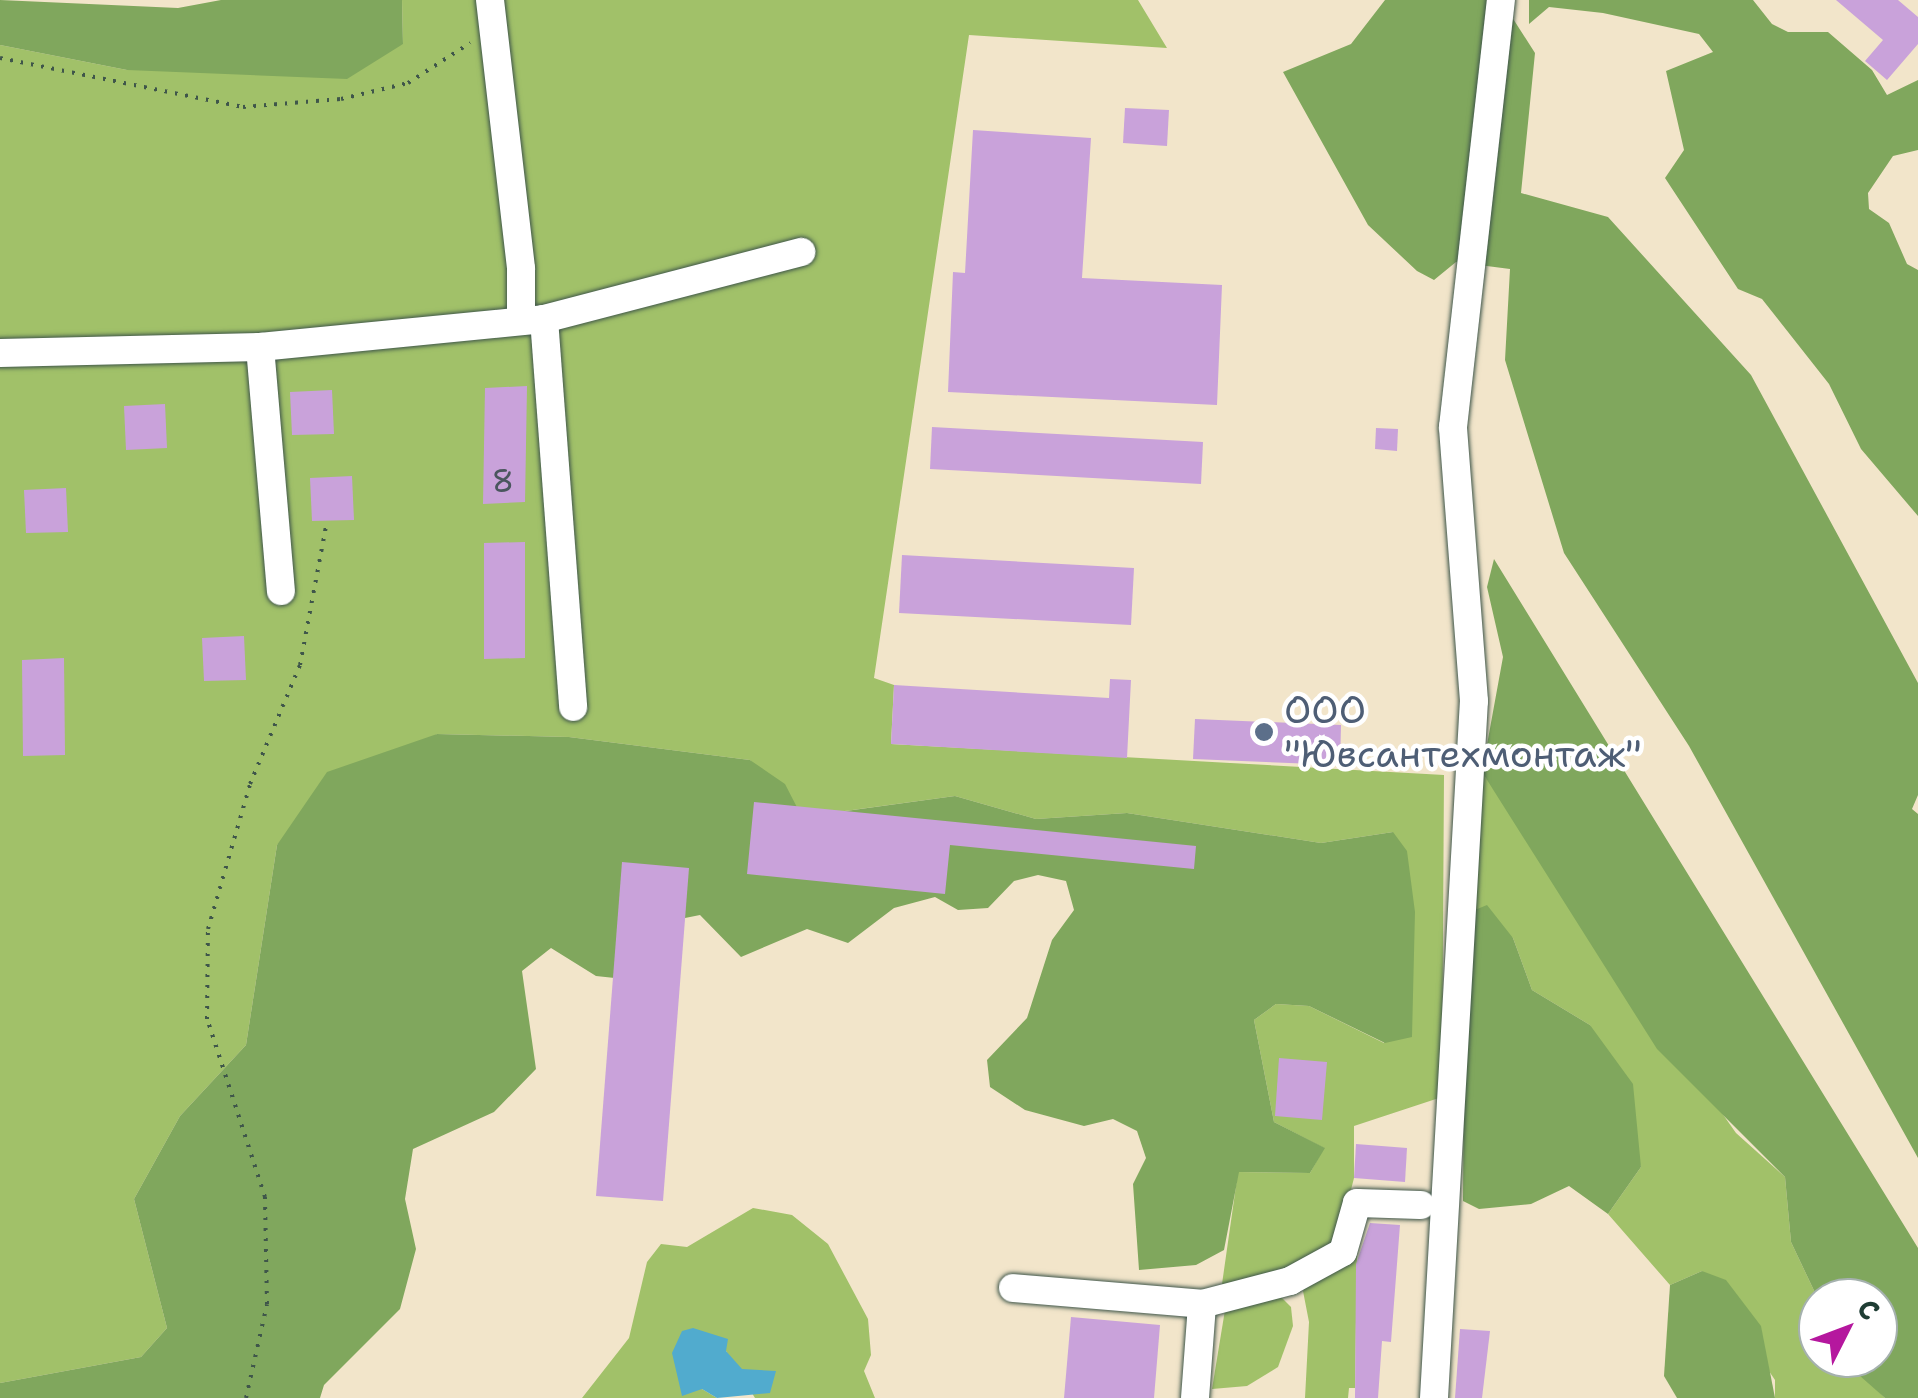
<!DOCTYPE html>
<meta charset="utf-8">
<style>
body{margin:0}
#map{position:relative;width:1918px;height:1398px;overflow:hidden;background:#f2e5ca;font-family:"Shantell Sans",sans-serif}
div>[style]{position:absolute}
.green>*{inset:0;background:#a1c169}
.forest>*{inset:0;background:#80a75d}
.water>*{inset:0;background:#51abce}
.building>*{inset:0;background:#c9a2da}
.path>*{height:4px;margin-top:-2px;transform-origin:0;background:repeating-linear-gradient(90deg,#3f564a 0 2.5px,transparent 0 10.5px)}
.roads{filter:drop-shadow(0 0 2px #3f564a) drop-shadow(0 0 2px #3f564a)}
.minor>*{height:28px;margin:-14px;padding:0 14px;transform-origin:14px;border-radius:14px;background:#fff}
.dots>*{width:28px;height:28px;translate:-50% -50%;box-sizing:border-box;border:5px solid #fff;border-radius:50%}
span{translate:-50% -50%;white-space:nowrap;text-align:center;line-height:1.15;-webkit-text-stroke:9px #fff;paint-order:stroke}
.number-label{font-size:32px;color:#4a565e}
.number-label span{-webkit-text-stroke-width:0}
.service-label{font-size:38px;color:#4e5e75}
.left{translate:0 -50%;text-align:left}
.north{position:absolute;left:1798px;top:1278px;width:100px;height:100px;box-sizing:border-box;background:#fff;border:2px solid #a5b1ae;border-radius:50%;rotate:48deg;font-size:28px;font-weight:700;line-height:40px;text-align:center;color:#1f3d34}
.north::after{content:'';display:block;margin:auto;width:35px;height:45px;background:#b5179e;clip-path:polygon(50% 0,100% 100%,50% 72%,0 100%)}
</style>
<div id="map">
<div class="green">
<i style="clip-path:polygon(402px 0,1138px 0,1167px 48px,969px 35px,874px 678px,894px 685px,891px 744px,1444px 775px,1442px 1097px,1354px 1126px,1354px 1178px,1340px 1233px,1330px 1245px,1292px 1269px,1233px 1287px,1222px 1284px,1238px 1172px,1310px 1173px,1324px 1148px,1274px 1122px,1254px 1020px,1276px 1004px,1309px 1006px,1384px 1043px,1393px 832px,1321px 843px,1127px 813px,1036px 819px,955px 796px,801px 817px,750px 760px,569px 737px,437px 734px,277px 845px,246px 1045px,180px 1116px,134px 1199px,167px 1328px,141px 1357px,0 1383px,0 45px,127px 70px,403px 44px)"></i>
<i style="clip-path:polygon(1482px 772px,1736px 1133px,1785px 1177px,1791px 1242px,1818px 1299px,1818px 1358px,1846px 1358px,1885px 1398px,1775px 1398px,1775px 1380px,1702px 1271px,1670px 1285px,1608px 1214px,1641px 1167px,1590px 1025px,1532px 990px,1513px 938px,1465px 914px)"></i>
<i style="clip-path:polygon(753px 1208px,792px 1215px,828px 1244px,868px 1319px,871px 1355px,864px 1371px,875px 1398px,755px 1398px,726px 1351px,702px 1389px,717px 1398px,582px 1398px,629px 1338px,647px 1262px,661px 1244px,687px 1247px)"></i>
<i style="clip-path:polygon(1357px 1255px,1355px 1388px,1349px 1388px,1348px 1398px,1305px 1398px,1309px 1322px,1303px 1291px,1310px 1277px)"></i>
<i style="clip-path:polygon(1278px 1294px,1291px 1307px,1293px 1326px,1278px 1367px,1247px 1386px,1212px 1389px,1225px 1310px)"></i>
</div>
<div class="forest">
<i style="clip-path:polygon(0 0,178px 8px,221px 0,402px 0,403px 44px,347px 79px,127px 70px,0 45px)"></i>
<i style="clip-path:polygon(1385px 0,1501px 0,1535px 53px,1521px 193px,1608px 217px,1751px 375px,1918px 683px,1918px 795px,1912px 809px,1918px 814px,1918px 1158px,1689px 746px,1564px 553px,1505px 360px,1510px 269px,1456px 262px,1434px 280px,1417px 271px,1368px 225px,1283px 72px,1351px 44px)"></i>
<i style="clip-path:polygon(1529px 0,1753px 0,1772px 24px,1788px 32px,1828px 32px,1872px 70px,1887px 95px,1918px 80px,1918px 150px,1893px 156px,1868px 193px,1869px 209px,1889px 223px,1907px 264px,1918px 270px,1918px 516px,1861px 449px,1829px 384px,1762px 299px,1738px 289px,1665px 178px,1684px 150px,1666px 71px,1713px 52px,1699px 34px,1603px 13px,1549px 7px,1529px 24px)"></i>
<i style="clip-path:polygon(1494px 559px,1918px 1248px,1918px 1398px,1885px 1398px,1851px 1368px,1846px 1358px,1878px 1358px,1878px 1298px,1818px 1299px,1791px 1242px,1785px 1177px,1657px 1049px,1482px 772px,1503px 657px,1487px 587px)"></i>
<i style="clip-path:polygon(437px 734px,569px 737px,750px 760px,785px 784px,802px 817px,955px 796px,1036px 819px,1127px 813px,1321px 843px,1393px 832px,1407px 851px,1415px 912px,1412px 1037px,1385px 1043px,1309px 1006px,1276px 1004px,1254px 1020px,1274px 1122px,1325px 1148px,1310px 1173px,1239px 1172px,1224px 1250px,1196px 1265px,1139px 1270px,1133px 1184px,1146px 1158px,1137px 1131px,1113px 1119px,1084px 1126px,1025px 1110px,990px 1087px,987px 1060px,1027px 1018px,1052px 940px,1074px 910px,1066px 881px,1038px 875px,1014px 881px,988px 908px,958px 910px,935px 897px,894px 908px,848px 943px,807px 929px,741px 957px,700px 915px,685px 918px,624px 979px,596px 976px,551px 948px,522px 971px,536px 1069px,494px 1112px,413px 1149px,405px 1199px,416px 1249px,400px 1309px,324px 1385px,320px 1398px,0 1398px,0 1383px,141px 1357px,167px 1328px,134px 1199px,180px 1116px,246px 1045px,277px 845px,327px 772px)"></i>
<i style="clip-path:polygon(1487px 905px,1513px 938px,1532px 990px,1590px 1025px,1633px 1084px,1641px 1167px,1608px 1214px,1569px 1186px,1531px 1204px,1479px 1209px,1463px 1201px,1465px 914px)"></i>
<i style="clip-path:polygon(1702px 1271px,1726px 1280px,1761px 1326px,1775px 1398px,1677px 1398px,1664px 1376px,1670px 1285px)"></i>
</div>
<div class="water">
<i style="clip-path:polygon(693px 1328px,728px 1339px,726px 1351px,742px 1369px,776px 1371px,770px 1393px,717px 1398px,702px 1389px,682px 1396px,672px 1353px,682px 1331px)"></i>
</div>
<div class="building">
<i style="clip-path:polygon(1836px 0,1898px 0,1918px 17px,1918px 44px,1887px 80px,1865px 61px,1883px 40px)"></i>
<i style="clip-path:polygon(1125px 108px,1169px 110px,1167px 146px,1123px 143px)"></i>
<i style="clip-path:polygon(973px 130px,1091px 138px,1082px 278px,1222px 285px,1217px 405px,948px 392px,953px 272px,965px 273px)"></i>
<i style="clip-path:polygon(527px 386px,525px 502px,483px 504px,485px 388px)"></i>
<i style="clip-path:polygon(332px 390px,334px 434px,292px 435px,290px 392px)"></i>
<i style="clip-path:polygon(165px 404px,167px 448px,126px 450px,124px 406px)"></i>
<i style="clip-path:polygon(932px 427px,1203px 442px,1201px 484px,930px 469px)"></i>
<i style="clip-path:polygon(1376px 428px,1398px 429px,1397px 451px,1375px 449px)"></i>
<i style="clip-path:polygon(352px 476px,354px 520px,312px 521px,310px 478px)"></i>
<i style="clip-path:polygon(66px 488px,68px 532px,26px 533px,24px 490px)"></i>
<i style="clip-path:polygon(525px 542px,525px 658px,484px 659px,484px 543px)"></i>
<i style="clip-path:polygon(902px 555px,1134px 568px,1131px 625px,899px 613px)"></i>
<i style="clip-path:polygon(244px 636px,246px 680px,204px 681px,202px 638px)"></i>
<i style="clip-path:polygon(64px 658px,65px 755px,23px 756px,22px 660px)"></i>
<i style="clip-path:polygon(1110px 679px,1131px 680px,1127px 758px,891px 744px,894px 685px,1109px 698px)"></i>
<i style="clip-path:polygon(1195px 719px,1341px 725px,1340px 765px,1193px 759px)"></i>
<i style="clip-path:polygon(754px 802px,1196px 846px,1194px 869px,950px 845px,945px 894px,747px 874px)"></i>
<i style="clip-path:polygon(622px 862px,689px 868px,663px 1201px,596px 1196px)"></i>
<i style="clip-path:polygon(1279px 1058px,1327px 1062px,1322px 1120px,1275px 1116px)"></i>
<i style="clip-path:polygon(1356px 1144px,1407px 1148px,1405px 1182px,1354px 1178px)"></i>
<i style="clip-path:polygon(1370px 1223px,1400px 1225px,1391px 1342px,1382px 1341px,1378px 1398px,1355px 1398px,1356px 1264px)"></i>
<i style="clip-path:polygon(1071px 1317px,1160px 1325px,1154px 1398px,1064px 1398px)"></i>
<i style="clip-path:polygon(1460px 1329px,1490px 1331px,1482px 1398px,1455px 1398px)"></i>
</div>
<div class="path">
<i style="left:0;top:58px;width:248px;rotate:11.4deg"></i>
<i style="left:243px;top:107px;width:98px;rotate:-4.7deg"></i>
<i style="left:341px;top:99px;width:69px;rotate:-13.4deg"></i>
<i style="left:408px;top:83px;width:74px;rotate:-32.8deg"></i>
<i style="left:246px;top:1398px;width:96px;rotate:-77.4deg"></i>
<i style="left:267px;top:1304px;width:107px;rotate:-91.1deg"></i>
<i style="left:265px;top:1197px;width:187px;rotate:-108deg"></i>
<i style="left:207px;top:1019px;width:90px;rotate:-89.4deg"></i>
<i style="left:208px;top:929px;width:151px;rotate:-73.8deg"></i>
<i style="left:250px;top:784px;width:129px;rotate:-67.2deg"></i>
<i style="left:300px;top:665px;width:141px;rotate:-79.4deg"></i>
</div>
<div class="roads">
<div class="minor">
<i style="left:490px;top:0;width:271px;rotate:83.4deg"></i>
<i style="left:521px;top:269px;width:52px;rotate:90deg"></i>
<i style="left:544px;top:319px;width:389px;rotate:85.7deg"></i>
<i style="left:260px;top:347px;width:245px;rotate:85.1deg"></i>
<i style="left:0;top:353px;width:260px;rotate:-1.3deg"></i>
<i style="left:260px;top:347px;width:285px;rotate:-5.6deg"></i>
<i style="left:544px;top:319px;width:266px;rotate:-14.6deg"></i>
<i style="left:1013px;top:1288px;width:190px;rotate:4.8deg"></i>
<i style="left:1195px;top:1398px;width:94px;rotate:-85.7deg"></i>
<i style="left:1202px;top:1304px;width:91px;rotate:-14.6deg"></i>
<i style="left:1290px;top:1281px;width:60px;rotate:-28.7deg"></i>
<i style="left:1343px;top:1252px;width:51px;rotate:-74.1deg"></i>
<i style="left:1357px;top:1203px;width:64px;rotate:1.8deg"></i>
<i style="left:1434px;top:1398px;width:698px;rotate:-86.72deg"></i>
<i style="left:1474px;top:701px;width:275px;rotate:-94.4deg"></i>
<i style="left:1453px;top:427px;width:430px;rotate:-83.6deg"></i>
</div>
</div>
<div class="dots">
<i style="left:1264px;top:732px;background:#5c6f8a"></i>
</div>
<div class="number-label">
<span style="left:503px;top:481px">8</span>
</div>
<div class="service-label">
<span class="left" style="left:1284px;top:732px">ООО<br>"Ювсантехмонтаж"</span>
</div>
<div class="north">С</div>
</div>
